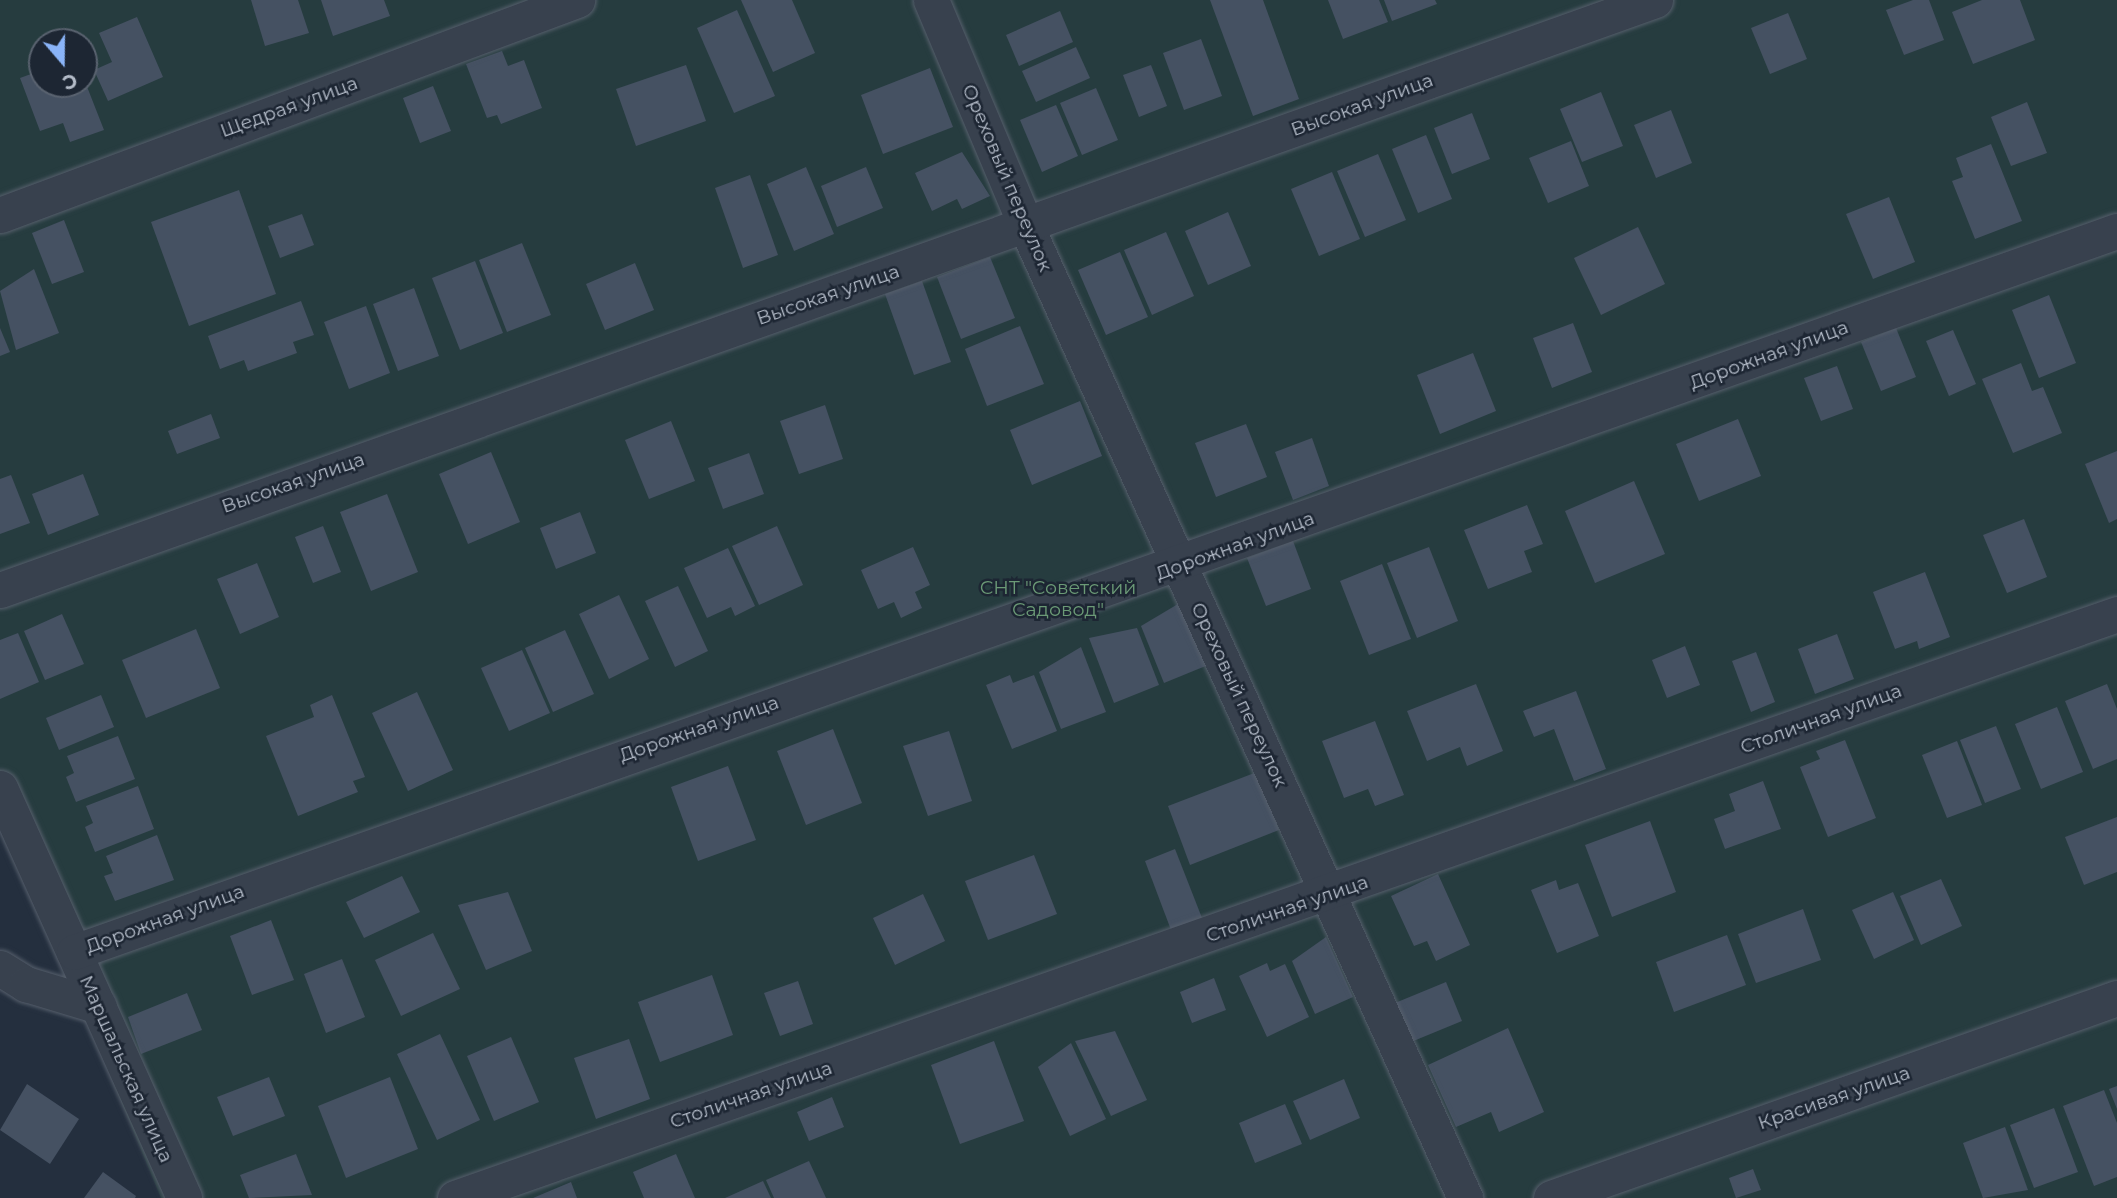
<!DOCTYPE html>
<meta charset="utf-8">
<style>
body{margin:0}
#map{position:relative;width:2117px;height:1198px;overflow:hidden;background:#242f3e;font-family:Montserrat,sans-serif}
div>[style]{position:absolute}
.green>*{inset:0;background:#263c3f}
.building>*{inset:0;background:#455162}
.roads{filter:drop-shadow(0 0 2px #565f6c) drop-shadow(0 0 2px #565f6c)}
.street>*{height:35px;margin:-17.5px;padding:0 17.5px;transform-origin:17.5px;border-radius:17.5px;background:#38414e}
span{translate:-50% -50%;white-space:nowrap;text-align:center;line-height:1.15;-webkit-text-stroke:5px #1d2633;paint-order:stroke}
.street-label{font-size:19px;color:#b4bcc9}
.park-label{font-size:19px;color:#6b9a76}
.north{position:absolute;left:28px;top:28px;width:70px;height:70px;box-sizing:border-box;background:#1d2633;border:2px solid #59626f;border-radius:50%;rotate:160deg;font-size:19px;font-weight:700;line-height:28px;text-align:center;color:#b4bcc9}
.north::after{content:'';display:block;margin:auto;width:24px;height:32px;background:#8ab4f8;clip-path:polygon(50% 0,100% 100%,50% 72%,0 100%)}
</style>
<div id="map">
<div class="green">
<i style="clip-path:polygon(evenodd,0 0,2117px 0,2117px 1198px,161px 1198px,0 810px,0 0,42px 42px,84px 42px,84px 84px,42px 84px,42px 42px)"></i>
</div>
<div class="building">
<i style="clip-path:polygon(251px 0,298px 0,309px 33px,265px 46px)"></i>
<i style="clip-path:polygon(321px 0,384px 0,390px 16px,333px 36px)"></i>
<i style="clip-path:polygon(741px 0,792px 0,815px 53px,773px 72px)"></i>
<i style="clip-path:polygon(1210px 0,1263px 0,1299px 99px,1253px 116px)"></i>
<i style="clip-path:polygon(1328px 0,1379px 0,1388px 22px,1343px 39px)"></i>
<i style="clip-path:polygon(1384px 0,1435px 0,1437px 4px,1392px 21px)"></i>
<i style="clip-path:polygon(1913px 0,1929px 0,1944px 40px,1904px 55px,1886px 10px)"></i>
<i style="clip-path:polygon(1982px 0,2020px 0,2035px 40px,1973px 64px,1952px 12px)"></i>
<i style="clip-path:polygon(737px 10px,775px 96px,734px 113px,697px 28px)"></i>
<i style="clip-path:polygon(1060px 11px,1073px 42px,1019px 66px,1006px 35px)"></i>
<i style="clip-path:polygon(1788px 13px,1807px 59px,1770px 74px,1751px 28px)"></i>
<i style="clip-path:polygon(137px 17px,163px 77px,108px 101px,94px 70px,112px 62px,99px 33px)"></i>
<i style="clip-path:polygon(1201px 39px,1222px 96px,1184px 110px,1163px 53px)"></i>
<i style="clip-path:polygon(1076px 47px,1090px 78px,1036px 102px,1022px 71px)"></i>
<i style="clip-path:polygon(502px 51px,508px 66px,524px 60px,542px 108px,501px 124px,497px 115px,487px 118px,466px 64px)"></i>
<i style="clip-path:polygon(686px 65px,706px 121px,636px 146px,616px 89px)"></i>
<i style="clip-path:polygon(1151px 65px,1167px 106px,1139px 117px,1123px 75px)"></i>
<i style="clip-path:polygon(930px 68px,953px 127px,883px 154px,861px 95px)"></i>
<i style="clip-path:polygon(42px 70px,42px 84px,84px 84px,84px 79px,104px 130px,70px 142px,63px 123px,40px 131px,20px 78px)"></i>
<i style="clip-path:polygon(433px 86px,451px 131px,420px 143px,403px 98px)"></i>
<i style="clip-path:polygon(1096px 88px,1118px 140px,1082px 155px,1060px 103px)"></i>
<i style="clip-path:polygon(1601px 92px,1623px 146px,1582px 162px,1560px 109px)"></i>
<i style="clip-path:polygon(2027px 102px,2047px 153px,2011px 166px,1991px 117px)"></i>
<i style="clip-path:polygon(1056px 105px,1078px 156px,1042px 172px,1020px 120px)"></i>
<i style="clip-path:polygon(1671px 110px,1692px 163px,1656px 178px,1634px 125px)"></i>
<i style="clip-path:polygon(1472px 113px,1490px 159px,1452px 174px,1434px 128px)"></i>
<i style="clip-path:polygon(1426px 135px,1452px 199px,1418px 213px,1392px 149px)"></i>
<i style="clip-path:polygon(1571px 141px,1589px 186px,1548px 203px,1529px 158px)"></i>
<i style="clip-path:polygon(1991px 144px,2022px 221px,1975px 239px,1952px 181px,1963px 177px,1956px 158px)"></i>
<i style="clip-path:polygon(962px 152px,990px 196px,962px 209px,957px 199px,932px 211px,915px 173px)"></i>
<i style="clip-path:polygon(1378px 154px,1406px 220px,1365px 237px,1337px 171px)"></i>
<i style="clip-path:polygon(806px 167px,834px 234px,794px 251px,767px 184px)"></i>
<i style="clip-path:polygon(866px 167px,883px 208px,837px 227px,821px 186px)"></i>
<i style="clip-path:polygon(1332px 172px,1360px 239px,1319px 256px,1291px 189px)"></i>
<i style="clip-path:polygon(750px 175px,778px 255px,743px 268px,715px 188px)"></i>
<i style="clip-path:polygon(239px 190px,276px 294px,189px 326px,151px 222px)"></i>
<i style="clip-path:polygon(1889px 197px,1915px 262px,1873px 279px,1846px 214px)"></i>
<i style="clip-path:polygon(1228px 212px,1251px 266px,1208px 285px,1185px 231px)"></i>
<i style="clip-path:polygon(302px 214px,314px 245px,280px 258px,268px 226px)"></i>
<i style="clip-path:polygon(64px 220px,84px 272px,52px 284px,32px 233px)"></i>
<i style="clip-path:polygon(1638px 227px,1665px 284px,1601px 315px,1574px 258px)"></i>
<i style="clip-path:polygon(1166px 232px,1194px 296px,1152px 315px,1124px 250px)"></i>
<i style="clip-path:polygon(522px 243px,551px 315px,507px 332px,479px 260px)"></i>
<i style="clip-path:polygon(1120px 252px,1148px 317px,1106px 335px,1078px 270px)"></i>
<i style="clip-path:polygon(990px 257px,1015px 318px,961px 339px,937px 277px)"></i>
<i style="clip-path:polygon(475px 261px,503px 333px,460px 350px,432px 278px)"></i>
<i style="clip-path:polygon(635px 263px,654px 310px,605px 330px,586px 284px)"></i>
<i style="clip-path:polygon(34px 269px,59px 333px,16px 350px,0 291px)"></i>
<i style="clip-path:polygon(922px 281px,951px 362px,914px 375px,885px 294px)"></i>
<i style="clip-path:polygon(414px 288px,439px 356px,398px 371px,373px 304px)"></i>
<i style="clip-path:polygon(2049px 295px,2076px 363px,2039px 378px,2012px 310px)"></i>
<i style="clip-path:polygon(301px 301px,314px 335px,293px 342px,297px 353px,248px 371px,244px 360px,220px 369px,208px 336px)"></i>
<i style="clip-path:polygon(366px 306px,390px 373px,349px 389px,324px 322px)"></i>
<i style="clip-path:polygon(1573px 323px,1592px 372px,1552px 388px,1533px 338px)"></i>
<i style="clip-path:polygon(1020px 326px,1044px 384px,987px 406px,965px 349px)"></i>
<i style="clip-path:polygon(0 328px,10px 352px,0 356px)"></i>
<i style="clip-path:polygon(1896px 328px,1916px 377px,1881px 391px,1861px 342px)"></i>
<i style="clip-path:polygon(1953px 330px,1976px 384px,1949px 396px,1926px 341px)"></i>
<i style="clip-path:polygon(1473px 353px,1496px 411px,1440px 434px,1417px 375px)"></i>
<i style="clip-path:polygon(2021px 363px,2032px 391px,2043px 387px,2062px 433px,2013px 453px,1982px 379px)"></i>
<i style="clip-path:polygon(1837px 366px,1853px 409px,1821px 421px,1804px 378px)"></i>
<i style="clip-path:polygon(1080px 401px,1102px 456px,1032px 485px,1010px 430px)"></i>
<i style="clip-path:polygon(825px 405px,843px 459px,799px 474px,780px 421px)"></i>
<i style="clip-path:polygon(211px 414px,220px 438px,177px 454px,168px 431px)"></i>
<i style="clip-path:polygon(1738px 419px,1761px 476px,1699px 501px,1676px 444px)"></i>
<i style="clip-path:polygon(671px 421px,695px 481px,649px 499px,625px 440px)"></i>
<i style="clip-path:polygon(1246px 424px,1267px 477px,1216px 497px,1195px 443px)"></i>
<i style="clip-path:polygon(1312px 438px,1329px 486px,1293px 500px,1275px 452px)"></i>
<i style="clip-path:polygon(2117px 451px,2117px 519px,2109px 523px,2085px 464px)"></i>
<i style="clip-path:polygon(491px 452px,520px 522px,468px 544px,439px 474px)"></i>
<i style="clip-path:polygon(749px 453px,764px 494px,723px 509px,708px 468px)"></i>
<i style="clip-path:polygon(83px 474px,99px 515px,48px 535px,32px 494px)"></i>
<i style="clip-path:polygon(11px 475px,30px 523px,0 534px,0 479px)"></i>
<i style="clip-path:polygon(1634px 481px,1665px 554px,1595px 583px,1565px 511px)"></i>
<i style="clip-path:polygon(387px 494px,418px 572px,371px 591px,340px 512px)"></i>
<i style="clip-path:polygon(1527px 505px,1543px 544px,1524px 551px,1532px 572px,1488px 589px,1464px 530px)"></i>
<i style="clip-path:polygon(580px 512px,596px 553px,556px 569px,540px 528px)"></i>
<i style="clip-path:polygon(2024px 519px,2047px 577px,2007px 593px,1983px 535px)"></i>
<i style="clip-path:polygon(323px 526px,341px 572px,313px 583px,295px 537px)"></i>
<i style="clip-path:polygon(777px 526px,803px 585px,759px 605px,732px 546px)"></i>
<i style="clip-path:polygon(1293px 541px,1311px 589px,1266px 606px,1247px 558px)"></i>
<i style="clip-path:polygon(913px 547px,930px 585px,915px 592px,922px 608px,901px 618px,894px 602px,878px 609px,861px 570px)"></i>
<i style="clip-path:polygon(1429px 547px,1458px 621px,1417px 638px,1387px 563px)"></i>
<i style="clip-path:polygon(728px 548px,755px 606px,735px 616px,731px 607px,707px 618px,684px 568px)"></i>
<i style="clip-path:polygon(257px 563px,279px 617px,240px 634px,217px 579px)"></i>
<i style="clip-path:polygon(1382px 564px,1411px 639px,1369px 655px,1340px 581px)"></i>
<i style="clip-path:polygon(1925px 572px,1950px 637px,1919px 649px,1917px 641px,1895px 649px,1873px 592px)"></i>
<i style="clip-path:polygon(678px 586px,708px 651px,675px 667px,645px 601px)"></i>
<i style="clip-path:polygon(619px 595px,649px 659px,609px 679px,579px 614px)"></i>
<i style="clip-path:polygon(1183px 601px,1208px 665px,1164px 683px,1141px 626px)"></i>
<i style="clip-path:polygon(62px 614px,84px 664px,45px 680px,24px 631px)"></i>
<i style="clip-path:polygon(1137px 628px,1159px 685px,1114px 703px,1089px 638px)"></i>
<i style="clip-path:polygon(196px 629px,220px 688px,146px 718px,122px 660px)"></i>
<i style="clip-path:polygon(565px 630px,594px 694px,553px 712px,525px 648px)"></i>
<i style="clip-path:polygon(18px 633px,39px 682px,0 699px,0 640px)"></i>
<i style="clip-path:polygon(1837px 634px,1854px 679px,1815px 694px,1798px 649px)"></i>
<i style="clip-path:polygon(1685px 646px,1700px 685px,1667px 698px,1652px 660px)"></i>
<i style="clip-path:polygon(1081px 647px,1106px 712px,1061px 729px,1039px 672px)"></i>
<i style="clip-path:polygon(522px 650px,550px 713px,509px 731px,481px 668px)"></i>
<i style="clip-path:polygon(1756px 652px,1775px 702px,1751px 712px,1732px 661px)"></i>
<i style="clip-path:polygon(1010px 675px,1013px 683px,1034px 675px,1057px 731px,1012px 749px,986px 685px)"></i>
<i style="clip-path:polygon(1476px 684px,1503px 751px,1467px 766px,1460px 747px,1427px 761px,1407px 711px)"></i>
<i style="clip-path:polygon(2107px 684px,2117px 709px,2117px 759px,2093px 769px,2065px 701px)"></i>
<i style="clip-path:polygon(1576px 691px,1606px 769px,1574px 781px,1554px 729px,1534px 737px,1523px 711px)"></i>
<i style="clip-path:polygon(417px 692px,453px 770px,408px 791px,372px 713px)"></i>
<i style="clip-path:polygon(101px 695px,114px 727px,59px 750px,46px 718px)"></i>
<i style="clip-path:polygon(332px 695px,365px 777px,353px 781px,358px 792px,298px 816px,266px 736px,314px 717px,310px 705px)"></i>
<i style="clip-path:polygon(2057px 707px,2083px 772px,2041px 789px,2015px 724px)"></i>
<i style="clip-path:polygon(1375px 721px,1404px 795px,1375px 806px,1368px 789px,1344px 798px,1322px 741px)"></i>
<i style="clip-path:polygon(1996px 726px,2021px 789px,1985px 803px,1960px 740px)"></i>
<i style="clip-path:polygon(833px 729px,862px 803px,806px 825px,777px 751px)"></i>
<i style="clip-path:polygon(949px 731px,972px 801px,928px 816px,903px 746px)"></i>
<i style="clip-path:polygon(118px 736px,135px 779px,76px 802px,66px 777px,74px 773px,67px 756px)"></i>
<i style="clip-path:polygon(1845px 740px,1876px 818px,1828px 837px,1800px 767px,1820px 759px,1816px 751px)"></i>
<i style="clip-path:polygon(1957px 741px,1982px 805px,1947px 818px,1922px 755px)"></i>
<i style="clip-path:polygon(728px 766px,756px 840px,698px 861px,671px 787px)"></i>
<i style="clip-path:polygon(1257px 772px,1279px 830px,1190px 865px,1168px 806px)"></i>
<i style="clip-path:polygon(1763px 781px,1781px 829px,1725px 849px,1714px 819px,1735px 811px,1729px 794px)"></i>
<i style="clip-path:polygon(138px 786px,154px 829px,95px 852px,85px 827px,93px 823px,86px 806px)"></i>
<i style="clip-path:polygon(2117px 817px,2117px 872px,2084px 885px,2065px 837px)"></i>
<i style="clip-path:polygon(1650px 821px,1676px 892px,1612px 917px,1585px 845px)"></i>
<i style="clip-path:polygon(157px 835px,174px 880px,115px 901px,104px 876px,113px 873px,106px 856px)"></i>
<i style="clip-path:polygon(1175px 849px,1202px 918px,1171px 930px,1145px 861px)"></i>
<i style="clip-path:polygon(1034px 855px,1057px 914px,988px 940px,965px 881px)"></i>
<i style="clip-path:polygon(1438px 874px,1470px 945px,1436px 961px,1427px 941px,1414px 946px,1391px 896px)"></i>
<i style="clip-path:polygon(402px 876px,420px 912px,364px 938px,346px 902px)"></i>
<i style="clip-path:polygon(1941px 879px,1962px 926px,1921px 945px,1900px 896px)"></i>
<i style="clip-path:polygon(1556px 880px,1559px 890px,1578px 883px,1599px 936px,1557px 953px,1531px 890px)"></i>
<i style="clip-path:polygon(508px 892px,532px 951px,486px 970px,458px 905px)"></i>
<i style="clip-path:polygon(1893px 892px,1914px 940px,1874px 959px,1852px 910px)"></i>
<i style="clip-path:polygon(923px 894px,945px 941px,895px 965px,873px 918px)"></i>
<i style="clip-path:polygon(1803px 909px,1821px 960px,1756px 983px,1738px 934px)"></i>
<i style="clip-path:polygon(271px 920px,294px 980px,252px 995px,230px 936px)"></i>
<i style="clip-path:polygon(433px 933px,460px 989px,401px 1016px,375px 960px)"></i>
<i style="clip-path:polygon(1727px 935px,1746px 985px,1674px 1012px,1656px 962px)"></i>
<i style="clip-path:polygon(1326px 937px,1353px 997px,1315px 1014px,1292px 961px)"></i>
<i style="clip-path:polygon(342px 959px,365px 1017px,326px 1033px,304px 974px)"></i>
<i style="clip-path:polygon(1267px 963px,1270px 971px,1285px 964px,1309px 1017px,1267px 1037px,1239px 976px)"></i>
<i style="clip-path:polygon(712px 975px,733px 1035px,660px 1062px,638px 1002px)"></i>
<i style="clip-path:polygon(1214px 978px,1226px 1010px,1192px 1023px,1180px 992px)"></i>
<i style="clip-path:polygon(798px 981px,813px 1024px,780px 1036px,764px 993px)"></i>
<i style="clip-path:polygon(1446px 982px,1462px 1021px,1411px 1042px,1395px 1003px)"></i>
<i style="clip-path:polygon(187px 993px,202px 1030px,141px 1054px,128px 1017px)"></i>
<i style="clip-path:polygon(1508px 1028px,1544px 1112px,1499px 1132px,1491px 1112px,1456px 1127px,1428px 1065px)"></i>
<i style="clip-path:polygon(1115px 1031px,1147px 1100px,1111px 1116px,1075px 1041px)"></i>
<i style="clip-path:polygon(440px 1034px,480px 1120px,437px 1140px,397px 1054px)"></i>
<i style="clip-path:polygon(511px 1037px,539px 1102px,494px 1121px,467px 1056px)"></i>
<i style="clip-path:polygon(629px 1039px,650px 1099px,596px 1119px,574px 1058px)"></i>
<i style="clip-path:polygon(994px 1041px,1024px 1121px,960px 1144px,931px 1065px)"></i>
<i style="clip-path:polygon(1071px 1043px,1106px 1119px,1070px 1136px,1038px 1067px)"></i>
<i style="clip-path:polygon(269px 1077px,285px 1116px,233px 1136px,217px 1097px)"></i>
<i style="clip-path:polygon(390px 1077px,418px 1149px,346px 1178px,318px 1106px)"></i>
<i style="clip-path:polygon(1344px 1079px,1360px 1118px,1310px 1140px,1293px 1101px)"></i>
<i style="clip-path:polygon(27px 1084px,79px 1119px,50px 1164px,0 1130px)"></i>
<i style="clip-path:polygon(2117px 1086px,2117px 1109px,2109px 1089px)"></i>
<i style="clip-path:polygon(2104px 1090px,2117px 1123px,2117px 1177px,2094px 1186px,2063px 1106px)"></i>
<i style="clip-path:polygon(832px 1097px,844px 1127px,809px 1141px,797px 1112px)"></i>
<i style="clip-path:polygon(1285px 1104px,1302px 1144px,1255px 1163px,1239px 1123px)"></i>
<i style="clip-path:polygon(2054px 1108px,2078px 1172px,2034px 1188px,2010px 1125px)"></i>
<i style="clip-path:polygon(2005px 1127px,2028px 1190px,1983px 1198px,1963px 1143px)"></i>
<i style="clip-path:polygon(296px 1154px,312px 1195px,249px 1198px,240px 1175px)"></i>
<i style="clip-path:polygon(676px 1154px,695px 1198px,644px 1198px,633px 1172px)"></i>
<i style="clip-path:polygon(809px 1161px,826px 1198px,774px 1198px,766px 1180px)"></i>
<i style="clip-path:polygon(1753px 1169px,1761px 1190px,1736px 1198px,1729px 1178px)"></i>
<i style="clip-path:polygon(103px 1172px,136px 1196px,135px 1198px,84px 1198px)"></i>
<i style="clip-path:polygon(763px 1181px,771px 1198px,725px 1198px)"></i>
<i style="clip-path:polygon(571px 1182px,577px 1198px,533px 1198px)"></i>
</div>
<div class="roads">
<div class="street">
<i style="left:931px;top:0;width:245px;rotate:67.2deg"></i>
<i style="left:1026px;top:226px;width:1067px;rotate:65.69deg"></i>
<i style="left:0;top:215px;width:616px;rotate:-20.44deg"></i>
<i style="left:0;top:590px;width:1757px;rotate:-19.62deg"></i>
<i style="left:0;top:788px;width:449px;rotate:65.8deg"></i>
<i style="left:74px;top:952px;width:2166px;rotate:-19.44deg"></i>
<i style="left:0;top:968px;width:31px;rotate:32deg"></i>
<i style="left:26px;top:984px;width:76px;rotate:16.8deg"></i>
<i style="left:455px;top:1198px;width:1762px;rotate:-19.36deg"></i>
<i style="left:1551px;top:1198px;width:600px;rotate:-19.46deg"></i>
</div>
</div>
<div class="street-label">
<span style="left:1362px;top:105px;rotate:-20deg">Высокая улица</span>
<span style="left:289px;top:107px;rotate:-20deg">Щедрая улица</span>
<span style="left:1007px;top:178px;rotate:67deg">Ореховый переулок</span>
<span style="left:828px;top:295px;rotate:-19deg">Высокая улица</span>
<span style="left:1769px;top:355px;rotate:-20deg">Дорожная улица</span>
<span style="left:293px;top:483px;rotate:-19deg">Высокая улица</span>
<span style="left:1235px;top:546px;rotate:-20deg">Дорожная улица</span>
<span style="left:1239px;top:695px;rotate:65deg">Ореховый переулок</span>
<span style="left:1821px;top:719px;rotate:-20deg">Столичная улица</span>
<span style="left:699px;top:729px;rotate:-19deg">Дорожная улица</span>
<span style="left:1287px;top:909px;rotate:-19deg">Столичная улица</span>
<span style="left:165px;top:919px;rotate:-20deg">Дорожная улица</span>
<span style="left:126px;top:1069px;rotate:66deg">Маршальская улица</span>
<span style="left:751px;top:1095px;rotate:-19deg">Столичная улица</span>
<span style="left:1834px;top:1098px;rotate:-19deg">Красивая улица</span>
</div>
<div class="park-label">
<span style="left:1058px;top:599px">СНТ "Советский<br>Садовод"</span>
</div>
<div class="north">С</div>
</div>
